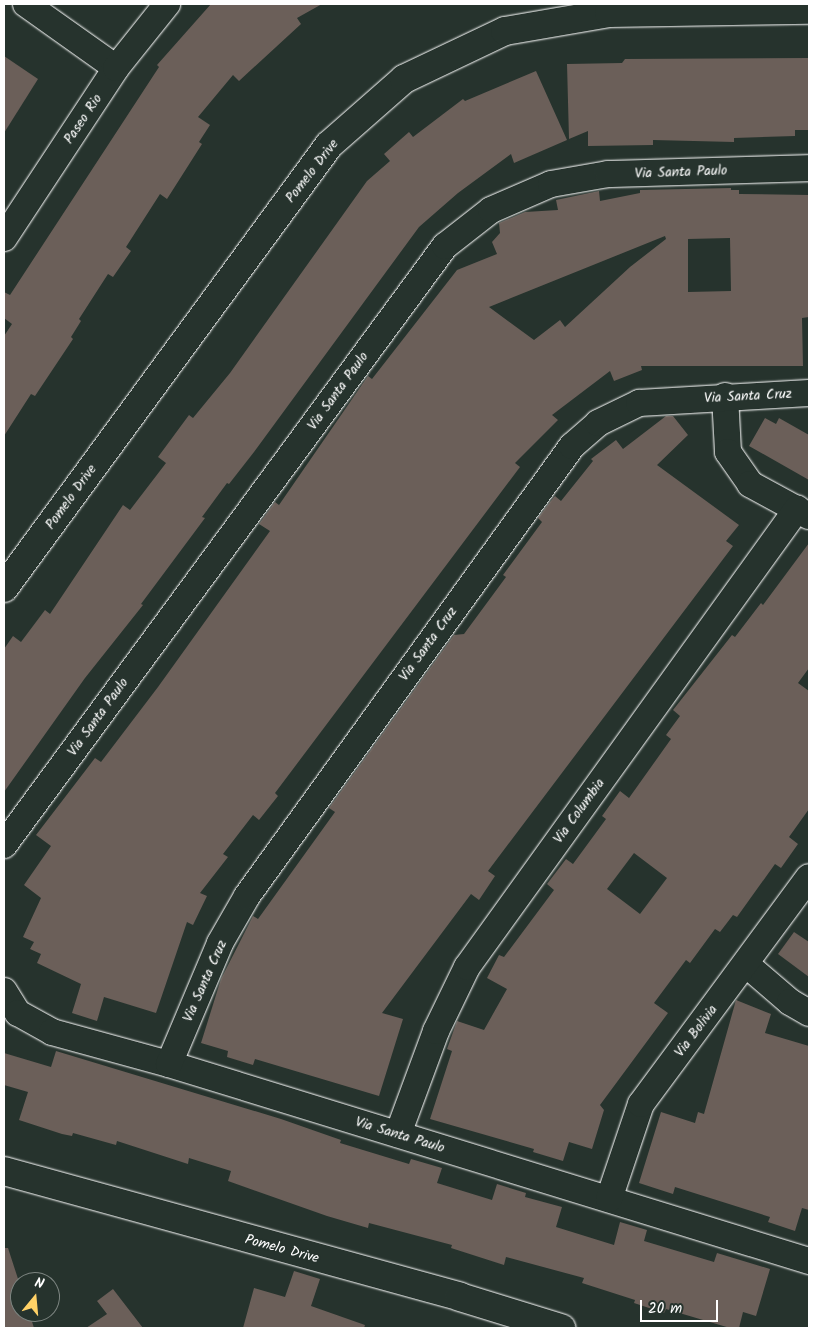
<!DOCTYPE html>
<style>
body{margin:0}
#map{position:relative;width:813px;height:1332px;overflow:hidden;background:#26332d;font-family:Kalam,sans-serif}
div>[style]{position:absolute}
.building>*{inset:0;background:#6b5f59}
.roads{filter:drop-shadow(0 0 1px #fff) drop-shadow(0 0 1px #fff)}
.minor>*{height:26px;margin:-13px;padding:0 13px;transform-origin:13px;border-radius:13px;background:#26332d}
.tertiary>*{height:28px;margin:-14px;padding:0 14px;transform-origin:14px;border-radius:14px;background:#26332d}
span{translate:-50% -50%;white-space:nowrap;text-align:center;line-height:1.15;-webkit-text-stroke:4px #26332d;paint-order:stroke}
.street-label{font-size:14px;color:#fff}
.frame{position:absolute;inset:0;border:5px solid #fff;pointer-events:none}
.north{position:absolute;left:10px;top:1272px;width:50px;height:50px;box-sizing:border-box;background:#26332d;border:1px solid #7d8581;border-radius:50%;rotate:17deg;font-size:14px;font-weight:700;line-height:20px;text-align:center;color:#fff}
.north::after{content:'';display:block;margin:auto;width:18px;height:22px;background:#ffd166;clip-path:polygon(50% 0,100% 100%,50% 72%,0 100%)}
.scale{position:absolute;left:640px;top:1300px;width:78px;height:22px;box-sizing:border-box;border:2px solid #fff;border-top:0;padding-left:6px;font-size:15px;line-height:18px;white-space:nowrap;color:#fff;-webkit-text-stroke:4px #26332d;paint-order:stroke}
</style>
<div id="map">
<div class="building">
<i style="clip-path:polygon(211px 4px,322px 4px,297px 18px,301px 24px,239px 81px,233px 75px,198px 117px,210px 125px,199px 142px,202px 144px,167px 199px,160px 194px,126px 247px,131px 251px,113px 277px,108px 274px,79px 319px,81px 321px,71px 337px,73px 339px,35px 396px,31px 394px,4px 436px,4px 336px,12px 324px,4px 318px,4px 292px,10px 295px,159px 67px,157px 65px)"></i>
<i style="clip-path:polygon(4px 56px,38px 79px,4px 133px)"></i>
<i style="clip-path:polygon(809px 58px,809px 130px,795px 130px,795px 136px,734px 138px,734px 142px,653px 140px,653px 145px,588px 146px,588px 131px,569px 139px,567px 64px,622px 63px,625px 59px)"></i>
<i style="clip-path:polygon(536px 71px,567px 140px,514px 163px,511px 154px,458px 193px,419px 227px,254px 452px,229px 484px,227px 483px,202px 517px,205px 518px,141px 604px,143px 605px,85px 678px,4px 792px,4px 649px,13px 636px,21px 642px,45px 610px,50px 614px,123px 505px,130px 510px,166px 463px,158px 457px,189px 415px,193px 418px,230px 373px,367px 181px,390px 161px,384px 154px,409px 132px,413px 137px,463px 99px,465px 101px)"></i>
<i style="clip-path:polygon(evenodd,731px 188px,731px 190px,739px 190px,739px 194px,809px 195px,809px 317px,802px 318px,803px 366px,641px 366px,642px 370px,614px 381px,610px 371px,552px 415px,558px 420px,515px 463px,520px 467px,275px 793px,278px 796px,259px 820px,253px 815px,223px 854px,228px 857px,200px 893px,207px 896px,193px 925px,187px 922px,156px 1013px,104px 997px,97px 1021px,72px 1013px,81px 984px,37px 963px,41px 954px,30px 949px,34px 942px,23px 937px,41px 898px,24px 885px,51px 846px,36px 835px,95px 758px,101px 762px,158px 687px,270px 531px,259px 524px,275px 502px,279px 505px,368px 376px,372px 379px,457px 270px,497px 254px,492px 242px,500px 233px,499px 223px,525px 212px,558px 210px,556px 200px,599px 191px,600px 201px,640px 193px,640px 190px,731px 188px,665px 236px,666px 239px,630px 267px,565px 327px,560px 320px,534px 340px,489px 307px,665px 236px,731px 188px,730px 238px,731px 291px,688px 292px,688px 239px,730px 238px)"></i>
<i style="clip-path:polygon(666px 416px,673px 416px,688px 435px,657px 465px,739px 525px,726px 541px,733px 546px,488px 871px,495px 876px,479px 900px,471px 894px,382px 1013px,403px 1019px,379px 1096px,255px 1059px,253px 1065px,227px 1057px,228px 1051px,201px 1043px,221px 979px,253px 916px,258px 919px,335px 812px,329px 808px,454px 635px,464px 634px,506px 577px,503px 575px,542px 522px,538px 518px,550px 502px,555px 496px,561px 501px,593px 461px,591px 459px,616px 440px,623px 449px)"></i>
<i style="clip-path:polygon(765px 418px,776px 424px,779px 418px,809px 435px,809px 480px,749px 446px)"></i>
<i style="clip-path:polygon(evenodd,809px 543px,809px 668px,798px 683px,809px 691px,809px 809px,789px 837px,798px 844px,781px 868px,775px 864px,737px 917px,733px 915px,720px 932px,715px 929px,690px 963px,686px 960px,654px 1003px,668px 1013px,600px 1105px,604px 1110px,592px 1149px,569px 1142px,563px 1161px,533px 1152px,534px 1149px,430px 1119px,452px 1051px,447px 1049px,457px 1021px,484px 1030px,507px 989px,487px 978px,499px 955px,504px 957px,554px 890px,547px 884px,566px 859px,573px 864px,606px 819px,602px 816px,620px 791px,629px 798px,671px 739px,666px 735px,680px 716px,673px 710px,732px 635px,735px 637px,761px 603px,763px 605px,809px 543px,634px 853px,667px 878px,640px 914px,607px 889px,634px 853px)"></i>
<i style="clip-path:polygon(794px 932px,809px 942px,809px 977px,778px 954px)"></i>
<i style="clip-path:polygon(736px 1000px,771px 1014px,765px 1033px,809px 1046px,809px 1210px,802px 1208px,795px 1231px,768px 1222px,770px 1217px,675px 1187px,673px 1194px,639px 1183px,661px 1112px,695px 1123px,698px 1112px,704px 1114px)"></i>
<i style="clip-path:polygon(56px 1051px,281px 1119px,341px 1140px,340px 1143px,409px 1164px,411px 1159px,442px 1168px,437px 1183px,492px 1200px,497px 1184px,526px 1193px,525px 1197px,562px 1207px,556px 1227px,614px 1245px,620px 1222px,647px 1230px,644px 1241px,714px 1262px,717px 1253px,770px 1269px,756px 1316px,743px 1312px,739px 1328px,730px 1328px,666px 1309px,664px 1313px,634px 1303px,635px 1300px,582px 1283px,584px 1278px,506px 1257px,504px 1265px,451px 1248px,452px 1245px,369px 1223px,368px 1228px,327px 1216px,228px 1181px,231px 1171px,189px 1158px,188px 1164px,117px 1141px,116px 1145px,73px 1133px,72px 1136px,62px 1134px,19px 1120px,28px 1092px,4px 1085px,4px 1053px,51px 1067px)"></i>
<i style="clip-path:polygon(4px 1248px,8px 1248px,20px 1285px,20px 1312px,29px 1312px,34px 1328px,4px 1328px)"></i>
<i style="clip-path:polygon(294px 1271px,320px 1279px,311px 1306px,365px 1325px,364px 1328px,243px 1328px,254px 1288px,285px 1297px)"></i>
<i style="clip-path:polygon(113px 1289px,143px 1328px,86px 1328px,107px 1314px,97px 1301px)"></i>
</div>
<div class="roads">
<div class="minor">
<i style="left:26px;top:4px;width:110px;rotate:35.4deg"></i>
<i style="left:4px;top:238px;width:204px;rotate:-56.6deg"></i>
<i style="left:116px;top:68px;width:82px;rotate:-51.4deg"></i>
<i style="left:725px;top:396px;width:56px;rotate:86.9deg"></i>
<i style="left:728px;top:452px;width:39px;rotate:55deg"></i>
<i style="left:750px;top:484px;width:67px;rotate:28.5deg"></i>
<i style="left:4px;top:845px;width:744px;rotate:-53.64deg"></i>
<i style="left:445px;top:246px;width:58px;rotate:-38deg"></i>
<i style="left:491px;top:210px;width:65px;rotate:-23.4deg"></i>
<i style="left:551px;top:184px;width:58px;rotate:-10deg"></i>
<i style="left:608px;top:174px;width:201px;rotate:-1.7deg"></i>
<i style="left:747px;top:965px;width:57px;rotate:40.7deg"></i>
<i style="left:790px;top:1002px;width:22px;rotate:30deg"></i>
<i style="left:4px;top:991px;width:26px;rotate:58deg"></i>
<i style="left:18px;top:1013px;width:39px;rotate:29deg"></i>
<i style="left:52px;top:1032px;width:121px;rotate:15.3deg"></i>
<i style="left:169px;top:1064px;width:670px;rotate:17.11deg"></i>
<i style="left:169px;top:1064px;width:131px;rotate:-67.1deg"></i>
<i style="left:220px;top:943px;width:54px;rotate:-60.1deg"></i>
<i style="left:247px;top:896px;width:555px;rotate:-54.16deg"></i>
<i style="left:572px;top:446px;width:35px;rotate:-41deg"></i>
<i style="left:598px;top:423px;width:46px;rotate:-26deg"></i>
<i style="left:639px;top:403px;width:170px;rotate:-3.4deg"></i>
<i style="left:398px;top:1134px;width:110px;rotate:-69.7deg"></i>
<i style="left:436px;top:1031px;width:71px;rotate:-64.2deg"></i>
<i style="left:467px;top:967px;width:565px;rotate:-54.23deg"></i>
<i style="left:609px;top:1199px;width:100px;rotate:-71.4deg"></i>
<i style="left:641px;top:1104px;width:282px;rotate:-53.5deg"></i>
</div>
<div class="tertiary">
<i style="left:4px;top:588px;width:549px;rotate:-53.73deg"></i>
<i style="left:329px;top:145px;width:100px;rotate:-41.3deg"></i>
<i style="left:404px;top:79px;width:112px;rotate:-25.4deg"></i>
<i style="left:505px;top:31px;width:106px;rotate:-9.8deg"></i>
<i style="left:609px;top:13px;width:200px;rotate:-0.9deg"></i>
<i style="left:4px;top:1171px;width:473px;rotate:15.4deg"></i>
<i style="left:460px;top:1297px;width:106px;rotate:17.1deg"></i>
</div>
</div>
<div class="street-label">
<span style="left:83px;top:119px;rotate:-56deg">Paseo Rio</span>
<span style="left:312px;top:171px;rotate:-52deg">Pomelo Drive</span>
<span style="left:681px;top:172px;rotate:-2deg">Via Santa Paulo</span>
<span style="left:338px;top:391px;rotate:-54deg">Via Santa Paulo</span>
<span style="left:748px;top:396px;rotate:-3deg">Via Santa Cruz</span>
<span style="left:71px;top:497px;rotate:-54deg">Pomelo Drive</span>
<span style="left:428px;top:644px;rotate:-54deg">Via Santa Cruz</span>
<span style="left:98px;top:717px;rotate:-54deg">Via Santa Paulo</span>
<span style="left:579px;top:811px;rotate:-54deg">Via Columbia</span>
<span style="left:205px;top:981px;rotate:-66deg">Via Santa Cruz</span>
<span style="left:696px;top:1031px;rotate:-53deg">Via Bolivia</span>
<span style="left:400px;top:1135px;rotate:17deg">Via Santa Paulo</span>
<span style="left:282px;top:1249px;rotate:15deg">Pomelo Drive</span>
</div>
<div class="frame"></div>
<div class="north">N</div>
<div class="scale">20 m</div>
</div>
